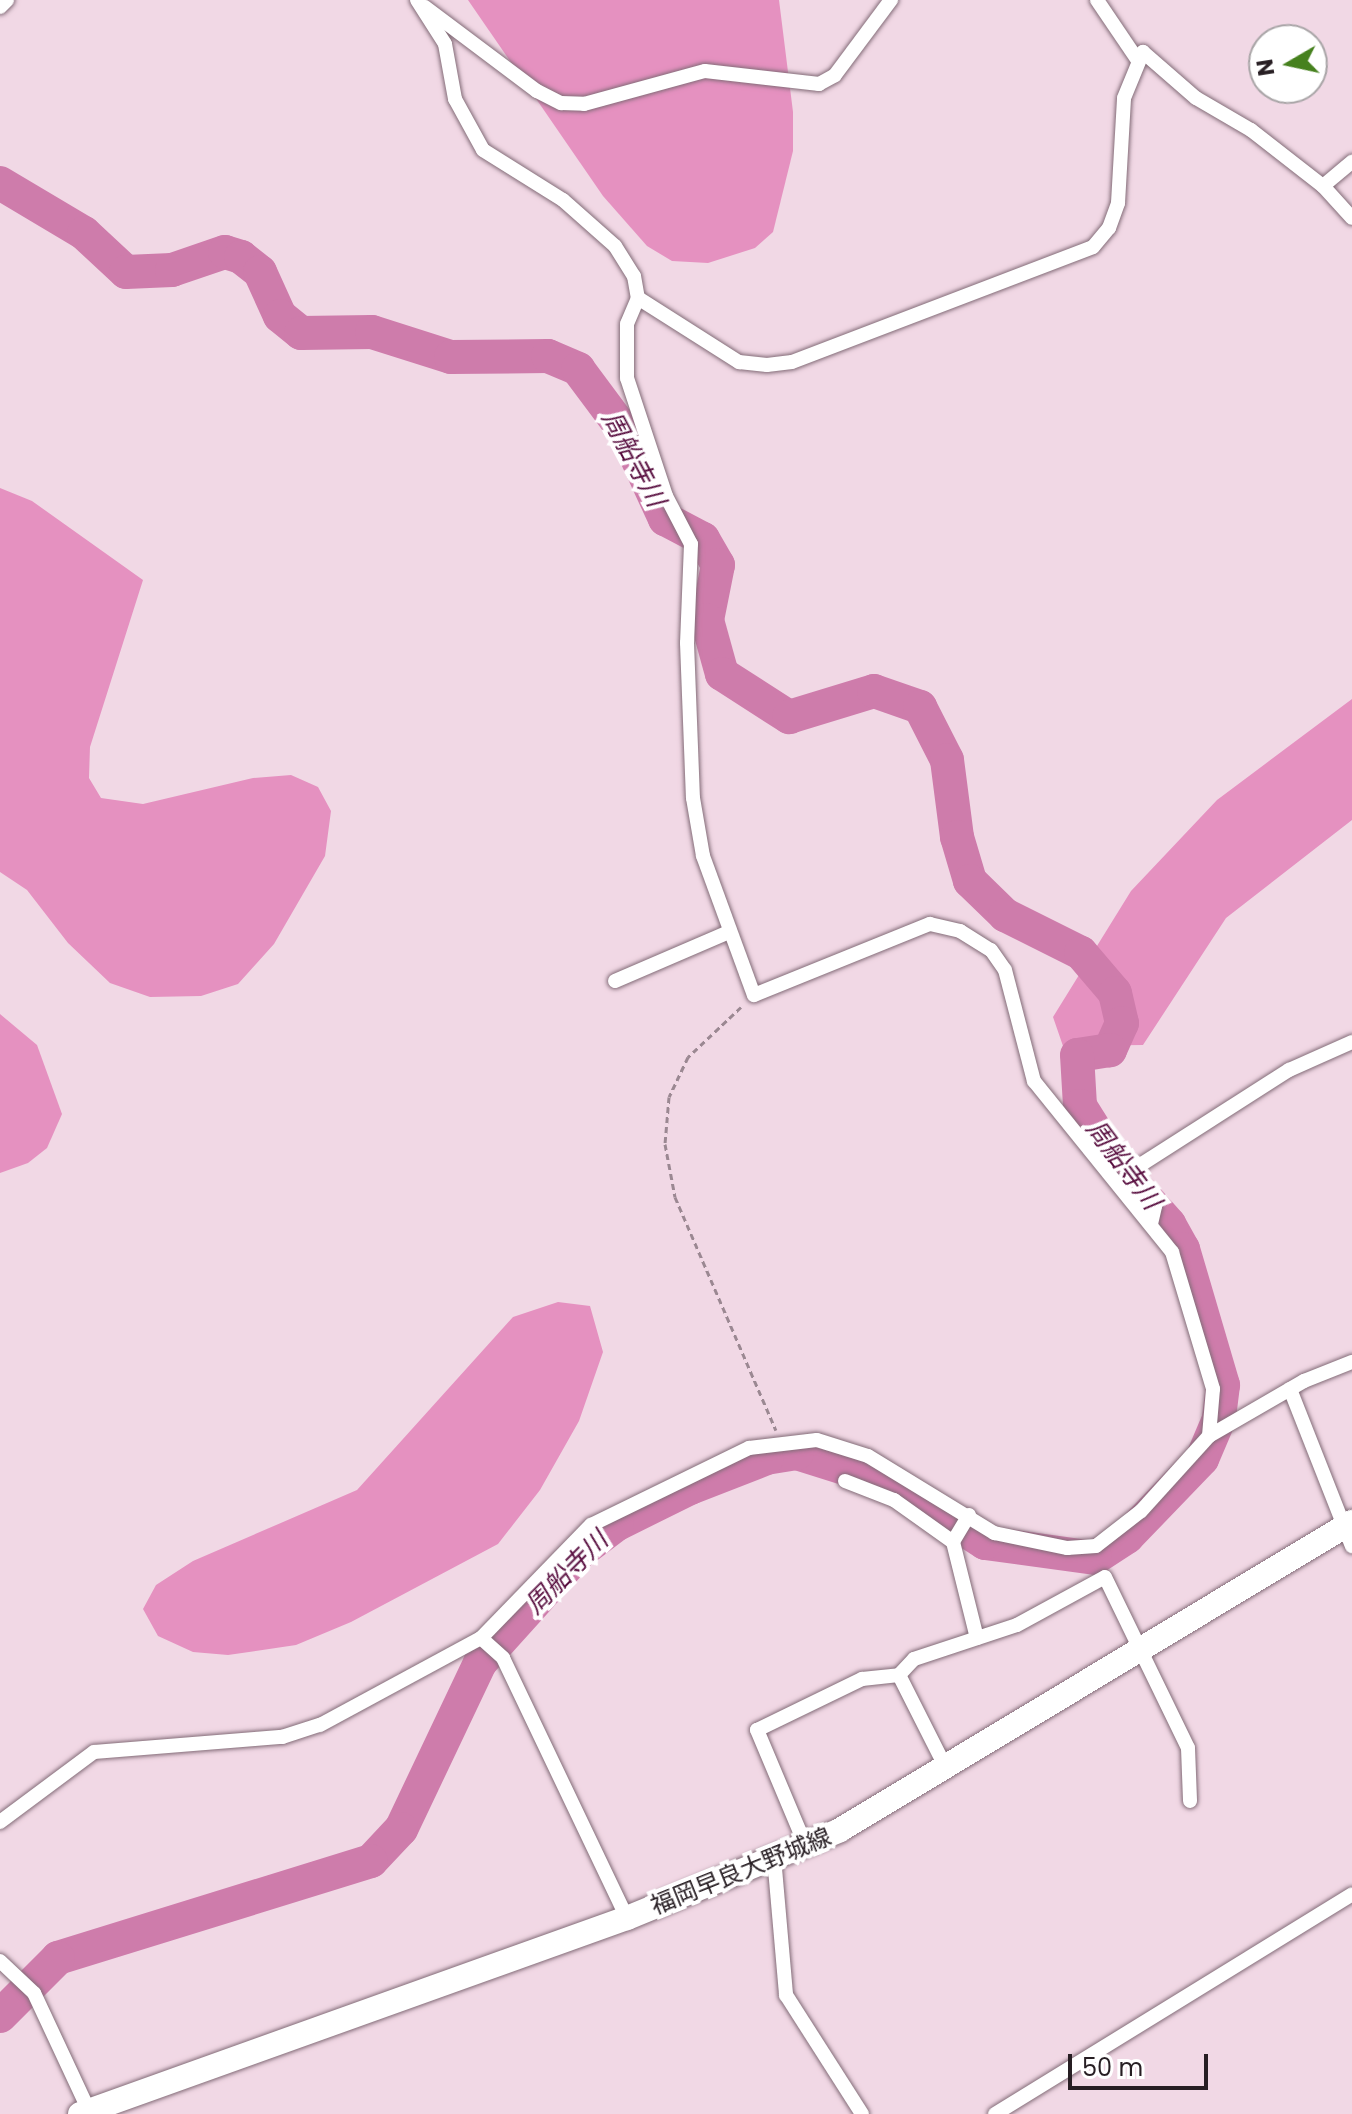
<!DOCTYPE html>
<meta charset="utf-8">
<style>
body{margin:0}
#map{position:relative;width:1352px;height:2114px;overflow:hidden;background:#f1d8e5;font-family:Poppins,"Noto Sans JP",sans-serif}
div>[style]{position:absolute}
.forest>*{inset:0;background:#e591c0}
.river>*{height:34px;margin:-17px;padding:0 17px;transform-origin:17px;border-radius:17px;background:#ce7cab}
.path>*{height:3px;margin-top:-1.5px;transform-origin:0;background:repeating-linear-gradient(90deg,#9b8892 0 6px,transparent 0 10px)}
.roads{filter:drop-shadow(0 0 2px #836c78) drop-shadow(0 0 2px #836c78)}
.minor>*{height:14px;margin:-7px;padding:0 7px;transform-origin:7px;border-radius:7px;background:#fff}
.primary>*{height:24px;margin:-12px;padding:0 12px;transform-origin:12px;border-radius:12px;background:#fff}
span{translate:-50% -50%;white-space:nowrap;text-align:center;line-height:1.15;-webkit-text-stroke:8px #fff;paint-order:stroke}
.street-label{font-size:24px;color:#271e23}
.water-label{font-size:26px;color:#590f40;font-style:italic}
.north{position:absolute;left:1248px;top:24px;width:80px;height:80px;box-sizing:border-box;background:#fff;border:2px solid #a9a5a7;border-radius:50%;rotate:261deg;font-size:22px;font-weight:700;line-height:32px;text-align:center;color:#271e23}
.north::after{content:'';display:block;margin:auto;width:28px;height:36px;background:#46811e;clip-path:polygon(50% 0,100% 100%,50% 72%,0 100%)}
.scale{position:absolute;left:1068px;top:2054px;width:140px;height:36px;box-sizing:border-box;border:4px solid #271e23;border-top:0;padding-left:10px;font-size:24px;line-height:28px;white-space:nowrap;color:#271e23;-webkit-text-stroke:6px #fff;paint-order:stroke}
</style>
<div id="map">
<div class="forest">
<i style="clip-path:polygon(468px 0,779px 0,793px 112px,793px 151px,773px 232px,755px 248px,708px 263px,672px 261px,647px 246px,603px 196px)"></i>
<i style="clip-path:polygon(0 488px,32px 501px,143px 580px,90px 747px,89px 778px,101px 798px,143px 804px,253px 778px,291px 775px,318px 787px,331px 811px,325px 856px,274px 944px,238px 984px,201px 996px,150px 997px,110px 983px,68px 943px,27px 890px,0 872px)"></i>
<i style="clip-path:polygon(1352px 699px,1352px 820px,1226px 918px,1143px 1045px,1063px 1046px,1053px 1017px,1131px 891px,1217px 800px)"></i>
<i style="clip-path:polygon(0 1014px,37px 1045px,62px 1114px,47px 1148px,28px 1163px,0 1173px)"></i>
<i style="clip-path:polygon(558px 1302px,590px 1306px,603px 1352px,579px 1421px,540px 1490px,498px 1544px,351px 1622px,296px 1645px,228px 1655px,193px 1652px,158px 1636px,143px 1609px,156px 1585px,193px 1561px,357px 1490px,513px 1317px)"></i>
</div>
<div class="river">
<i style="left:0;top:183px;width:98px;rotate:30.8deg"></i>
<i style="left:84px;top:233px;width:57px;rotate:42.9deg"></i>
<i style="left:126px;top:272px;width:46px;rotate:-2.5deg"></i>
<i style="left:172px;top:270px;width:56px;rotate:-18.8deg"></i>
<i style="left:225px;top:252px;width:17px;rotate:17deg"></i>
<i style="left:241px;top:257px;width:24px;rotate:38deg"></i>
<i style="left:260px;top:272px;width:48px;rotate:65.6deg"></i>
<i style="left:280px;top:316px;width:27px;rotate:39deg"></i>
<i style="left:301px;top:333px;width:71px;rotate:-0.8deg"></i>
<i style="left:372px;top:332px;width:83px;rotate:17.6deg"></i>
<i style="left:451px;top:357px;width:97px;rotate:-0.6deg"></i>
<i style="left:548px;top:356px;width:33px;rotate:23deg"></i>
<i style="left:578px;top:369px;width:79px;rotate:53.3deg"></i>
<i style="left:625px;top:432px;width:96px;rotate:65.3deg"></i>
<i style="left:665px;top:519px;width:43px;rotate:27.8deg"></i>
<i style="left:703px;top:539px;width:30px;rotate:60deg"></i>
<i style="left:718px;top:565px;width:56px;rotate:101.3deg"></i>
<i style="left:707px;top:620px;width:56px;rotate:74.5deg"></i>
<i style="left:722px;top:674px;width:80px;rotate:32.7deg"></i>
<i style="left:789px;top:717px;width:89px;rotate:-17deg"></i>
<i style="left:874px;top:691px;width:49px;rotate:19.2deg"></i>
<i style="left:920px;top:707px;width:59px;rotate:63deg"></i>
<i style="left:947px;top:760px;width:78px;rotate:82.6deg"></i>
<i style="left:957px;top:837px;width:46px;rotate:73.5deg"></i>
<i style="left:970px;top:881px;width:49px;rotate:44.2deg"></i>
<i style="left:1005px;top:915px;width:85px;rotate:26.6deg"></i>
<i style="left:1081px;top:953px;width:52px;rotate:49.6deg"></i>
<i style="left:1115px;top:993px;width:31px;rotate:77deg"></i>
<i style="left:1122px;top:1023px;width:30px;rotate:114deg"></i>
<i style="left:1110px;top:1050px;width:33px;rotate:171deg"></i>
<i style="left:1077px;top:1055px;width:51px;rotate:86.6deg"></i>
<i style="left:1080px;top:1106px;width:70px;rotate:57.9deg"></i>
<i style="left:1117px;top:1165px;width:79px;rotate:48.6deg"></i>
<i style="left:1169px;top:1224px;width:29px;rotate:61deg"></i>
<i style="left:1183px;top:1249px;width:142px;rotate:73.6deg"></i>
<i style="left:1223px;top:1385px;width:34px;rotate:97deg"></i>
<i style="left:1219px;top:1419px;width:43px;rotate:113deg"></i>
<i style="left:1202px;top:1459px;width:108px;rotate:133.9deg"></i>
<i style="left:1127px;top:1537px;width:38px;rotate:147deg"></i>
<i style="left:1095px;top:1558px;width:111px;rotate:-172.2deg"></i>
<i style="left:985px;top:1543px;width:111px;rotate:-147.2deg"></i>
<i style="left:892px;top:1483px;width:100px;rotate:-162.5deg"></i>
<i style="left:797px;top:1453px;width:30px;rotate:171deg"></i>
<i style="left:767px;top:1458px;width:83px;rotate:158.7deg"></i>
<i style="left:690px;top:1488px;width:81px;rotate:153.7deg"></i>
<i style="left:617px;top:1524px;width:48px;rotate:142.7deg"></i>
<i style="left:579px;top:1553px;width:148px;rotate:132deg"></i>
<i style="left:480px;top:1663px;width:184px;rotate:115.4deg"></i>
<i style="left:401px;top:1829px;width:44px;rotate:133.2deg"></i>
<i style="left:371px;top:1861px;width:328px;rotate:162.8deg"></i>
<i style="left:58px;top:1958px;width:82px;rotate:135deg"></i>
</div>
<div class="path">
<i style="left:741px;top:1007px;width:73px;rotate:136.7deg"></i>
<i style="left:688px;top:1057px;width:44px;rotate:115.4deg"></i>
<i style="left:669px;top:1097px;width:47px;rotate:94.9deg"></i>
<i style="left:665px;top:1144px;width:54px;rotate:79.3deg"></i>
<i style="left:675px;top:1197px;width:254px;rotate:66.6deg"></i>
</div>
<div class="roads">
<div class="minor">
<i style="left:417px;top:0;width:52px;rotate:57.5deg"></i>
<i style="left:445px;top:44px;width:56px;rotate:79.7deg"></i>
<i style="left:455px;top:99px;width:58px;rotate:61.2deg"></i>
<i style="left:483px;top:150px;width:94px;rotate:32deg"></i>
<i style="left:563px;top:200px;width:69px;rotate:41.5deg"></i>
<i style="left:615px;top:246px;width:36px;rotate:58deg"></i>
<i style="left:634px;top:276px;width:22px;rotate:80deg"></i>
<i style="left:638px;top:298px;width:28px;rotate:113deg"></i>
<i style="left:627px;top:324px;width:54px;rotate:90deg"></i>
<i style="left:627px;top:378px;width:124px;rotate:71.7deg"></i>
<i style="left:666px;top:496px;width:54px;rotate:62.5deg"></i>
<i style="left:691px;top:544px;width:99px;rotate:92.3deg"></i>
<i style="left:687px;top:643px;width:155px;rotate:87.8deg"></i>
<i style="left:693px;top:798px;width:59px;rotate:80.2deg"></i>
<i style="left:703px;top:856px;width:148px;rotate:69.9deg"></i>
<i style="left:754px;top:995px;width:190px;rotate:-22deg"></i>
<i style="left:930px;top:924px;width:31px;rotate:13deg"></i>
<i style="left:960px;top:931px;width:36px;rotate:32deg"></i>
<i style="left:991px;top:950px;width:24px;rotate:55deg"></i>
<i style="left:1005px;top:970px;width:115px;rotate:75.4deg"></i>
<i style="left:1034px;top:1081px;width:220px;rotate:51.1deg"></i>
<i style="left:1172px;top:1252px;width:143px;rotate:73.3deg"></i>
<i style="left:1213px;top:1389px;width:47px;rotate:94.9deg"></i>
<i style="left:1097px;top:0;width:71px;rotate:55.9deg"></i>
<i style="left:0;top:7px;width:10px;rotate:-45deg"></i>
<i style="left:425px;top:7px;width:140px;rotate:36.9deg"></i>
<i style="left:537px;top:91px;width:27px;rotate:27deg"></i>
<i style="left:561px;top:103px;width:23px;rotate:2deg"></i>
<i style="left:584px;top:104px;width:125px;rotate:-15.3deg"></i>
<i style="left:705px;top:71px;width:115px;rotate:6.5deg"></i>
<i style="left:819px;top:84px;width:18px;rotate:-29deg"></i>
<i style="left:835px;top:75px;width:94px;rotate:-53.3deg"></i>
<i style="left:1323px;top:186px;width:38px;rotate:-40deg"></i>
<i style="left:638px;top:298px;width:120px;rotate:32.4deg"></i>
<i style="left:739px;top:362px;width:28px;rotate:6deg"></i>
<i style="left:767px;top:365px;width:25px;rotate:-7deg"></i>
<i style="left:792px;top:362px;width:322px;rotate:-20.9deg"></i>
<i style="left:1093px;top:247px;width:25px;rotate:-50deg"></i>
<i style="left:1109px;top:228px;width:27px;rotate:-70deg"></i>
<i style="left:1118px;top:203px;width:105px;rotate:-86.7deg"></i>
<i style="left:1124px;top:98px;width:50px;rotate:-67.6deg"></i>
<i style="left:1143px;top:52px;width:70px;rotate:41deg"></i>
<i style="left:1196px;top:98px;width:64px;rotate:30.2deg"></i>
<i style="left:1251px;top:130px;width:91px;rotate:37.9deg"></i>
<i style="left:1323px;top:186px;width:43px;rotate:47.8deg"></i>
<i style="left:615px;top:981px;width:124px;rotate:-23.3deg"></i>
<i style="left:1151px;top:1224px;width:18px;rotate:-77deg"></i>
<i style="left:1155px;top:1206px;width:42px;rotate:-124.4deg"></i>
<i style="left:1131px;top:1171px;width:188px;rotate:-32.6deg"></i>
<i style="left:1289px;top:1070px;width:69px;rotate:-24deg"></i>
<i style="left:1290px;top:1389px;width:169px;rotate:68.5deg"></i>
<i style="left:845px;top:1481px;width:53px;rotate:21.2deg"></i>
<i style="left:894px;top:1500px;width:72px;rotate:35.4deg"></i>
<i style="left:969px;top:1515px;width:31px;rotate:121deg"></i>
<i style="left:953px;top:1542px;width:99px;rotate:76deg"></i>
<i style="left:481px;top:1638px;width:30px;rotate:42deg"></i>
<i style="left:503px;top:1658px;width:288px;rotate:64.5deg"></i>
<i style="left:899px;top:1675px;width:22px;rotate:-47deg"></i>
<i style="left:914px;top:1659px;width:108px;rotate:-18.3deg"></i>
<i style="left:1017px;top:1625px;width:100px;rotate:-28.6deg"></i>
<i style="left:1105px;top:1577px;width:190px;rotate:64.1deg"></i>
<i style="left:1188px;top:1748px;width:53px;rotate:87.8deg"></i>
<i style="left:0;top:1822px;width:117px;rotate:-36.7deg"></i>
<i style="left:94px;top:1752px;width:189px;rotate:-4.6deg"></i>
<i style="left:282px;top:1737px;width:40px;rotate:-18deg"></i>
<i style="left:320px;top:1725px;width:183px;rotate:-28.4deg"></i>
<i style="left:481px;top:1638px;width:158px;rotate:-45.8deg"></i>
<i style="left:591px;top:1525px;width:176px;rotate:-26deg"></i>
<i style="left:749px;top:1448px;width:68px;rotate:-6.7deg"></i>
<i style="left:817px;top:1440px;width:53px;rotate:17.4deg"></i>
<i style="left:868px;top:1456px;width:148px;rotate:31.4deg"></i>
<i style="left:994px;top:1533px;width:75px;rotate:11.6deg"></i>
<i style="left:1067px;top:1548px;width:29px;rotate:-4deg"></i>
<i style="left:1096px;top:1546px;width:57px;rotate:-37.9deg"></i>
<i style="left:1141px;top:1511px;width:101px;rotate:-47.8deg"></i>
<i style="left:1209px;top:1436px;width:110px;rotate:-30.1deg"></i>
<i style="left:1304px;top:1381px;width:52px;rotate:-21.6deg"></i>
<i style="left:805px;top:1844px;width:124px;rotate:-112.8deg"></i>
<i style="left:757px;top:1730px;width:117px;rotate:-25.9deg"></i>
<i style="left:862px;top:1679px;width:37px;rotate:-6deg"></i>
<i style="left:899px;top:1675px;width:104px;rotate:63.2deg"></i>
<i style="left:774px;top:1857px;width:139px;rotate:85deg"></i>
<i style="left:786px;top:1995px;width:141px;rotate:57.4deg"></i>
<i style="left:0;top:1961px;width:47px;rotate:43.3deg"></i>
<i style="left:34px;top:1993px;width:130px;rotate:65deg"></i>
<i style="left:995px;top:2114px;width:419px;rotate:-31.6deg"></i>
</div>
<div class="primary">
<i style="left:80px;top:2114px;width:581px;rotate:-19.71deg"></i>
<i style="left:627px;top:1918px;width:230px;rotate:-22.4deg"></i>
<i style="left:840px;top:1830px;width:598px;rotate:-31.03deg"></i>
</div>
</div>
<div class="street-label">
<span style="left:741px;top:1871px;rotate:-22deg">福岡早良大野城線</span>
</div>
<div class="water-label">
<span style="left:633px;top:459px;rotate:62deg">周船寺川</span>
<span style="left:1123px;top:1165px;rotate:53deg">周船寺川</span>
<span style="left:567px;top:1573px;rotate:-45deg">周船寺川</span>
</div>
<div class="north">N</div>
<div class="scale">50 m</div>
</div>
